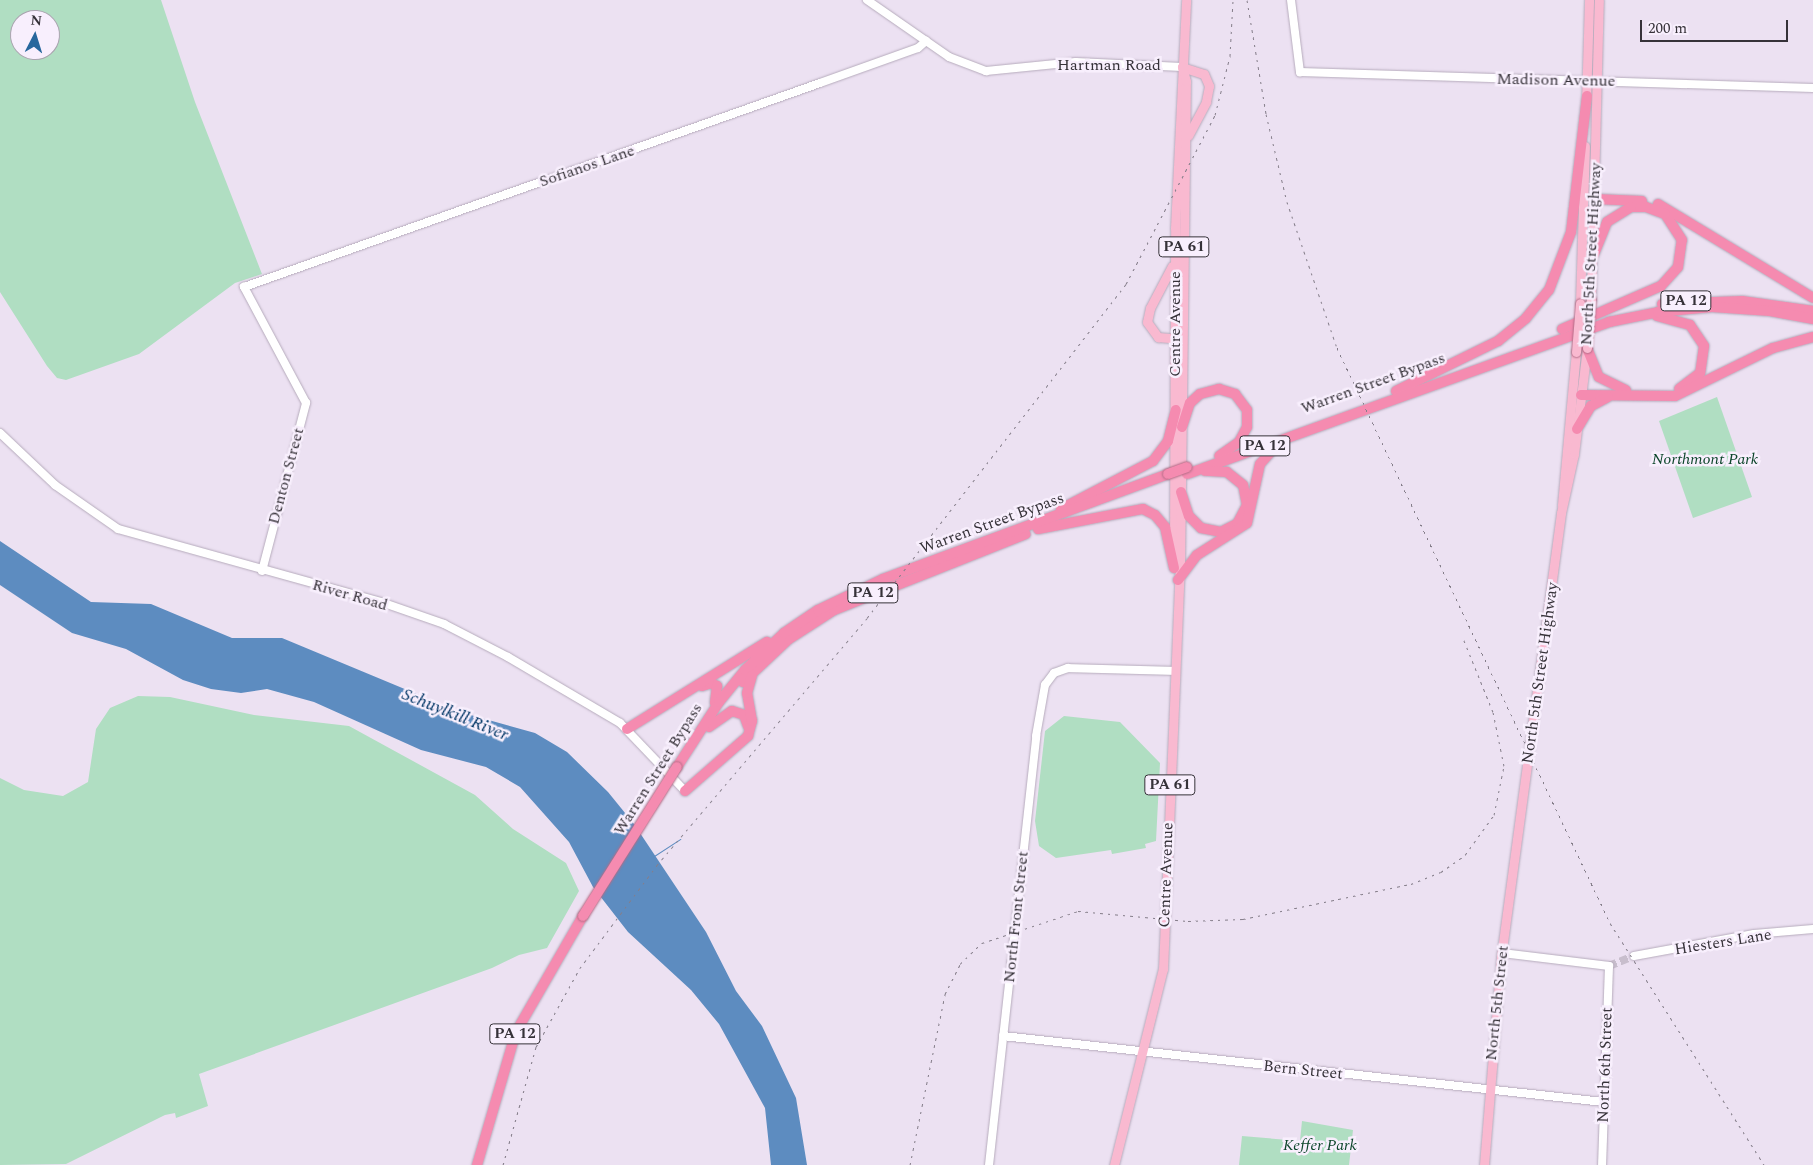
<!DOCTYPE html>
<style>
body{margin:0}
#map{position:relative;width:1813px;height:1165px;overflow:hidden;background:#ece1f2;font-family:Spectral,serif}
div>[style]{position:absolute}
.green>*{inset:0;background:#b0dec2}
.water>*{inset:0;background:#5d8cc0}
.stream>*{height:1px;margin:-0.5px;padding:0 0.5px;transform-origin:0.5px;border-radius:0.5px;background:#5d8cc0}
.secondary-tunnel>*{height:8px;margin-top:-4px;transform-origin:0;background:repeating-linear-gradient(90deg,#c8becd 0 8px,transparent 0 12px)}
.roads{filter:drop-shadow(0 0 1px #b6abbc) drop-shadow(0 0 1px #b6abbc)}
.secondary>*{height:8px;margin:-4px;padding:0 4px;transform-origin:4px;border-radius:4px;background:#fff}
.primary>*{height:9px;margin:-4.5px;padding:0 4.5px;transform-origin:4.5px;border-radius:4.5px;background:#f9b9d0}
.highway>*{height:10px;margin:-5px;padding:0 5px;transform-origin:5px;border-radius:5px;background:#f58bb0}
.rail>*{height:1px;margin-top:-0.5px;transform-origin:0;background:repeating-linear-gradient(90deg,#847d89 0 2.5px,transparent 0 7.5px)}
.bridges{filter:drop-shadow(0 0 1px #b26c86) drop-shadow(0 0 1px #b26c86)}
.primary-bridge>*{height:9px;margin:-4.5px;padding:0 4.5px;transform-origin:4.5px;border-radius:4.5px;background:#f9b9d0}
.highway-bridge>*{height:10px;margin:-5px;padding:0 5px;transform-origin:5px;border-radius:5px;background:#f58bb0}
span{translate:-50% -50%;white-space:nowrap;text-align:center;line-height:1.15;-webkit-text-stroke:5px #f8effd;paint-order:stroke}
.shield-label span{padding:1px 4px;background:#f8effd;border:1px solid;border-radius:4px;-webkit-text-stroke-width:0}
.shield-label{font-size:15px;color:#363239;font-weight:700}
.street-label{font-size:16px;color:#363239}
.park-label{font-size:16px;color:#0d462b;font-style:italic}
.water-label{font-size:18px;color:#003565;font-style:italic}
.north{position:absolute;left:10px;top:10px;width:50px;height:50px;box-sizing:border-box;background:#f8effd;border:1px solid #aaa3af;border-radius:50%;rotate:5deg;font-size:14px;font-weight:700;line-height:20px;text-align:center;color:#363239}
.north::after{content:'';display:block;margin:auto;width:18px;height:22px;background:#27679d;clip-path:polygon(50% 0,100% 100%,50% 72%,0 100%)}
.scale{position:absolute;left:1640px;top:20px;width:148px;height:22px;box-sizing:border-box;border:2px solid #363239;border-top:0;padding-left:6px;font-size:15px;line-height:18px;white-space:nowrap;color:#363239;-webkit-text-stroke:4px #f8effd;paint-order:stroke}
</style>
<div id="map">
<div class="green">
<i style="clip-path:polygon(evenodd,0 0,161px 0,195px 102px,262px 274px,235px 283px,139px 354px,66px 380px,57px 378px,47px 366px,0 292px,0 0,20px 20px,50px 20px,50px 50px,20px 50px,20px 20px)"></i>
<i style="clip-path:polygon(1717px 397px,1752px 497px,1693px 518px,1659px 421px)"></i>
<i style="clip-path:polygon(138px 696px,170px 697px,254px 715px,349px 726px,475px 795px,513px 829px,566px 863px,579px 891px,547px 948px,519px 955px,492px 968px,199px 1074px,208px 1106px,176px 1118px,175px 1113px,165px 1115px,66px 1164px,0 1165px,0 778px,24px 790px,63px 796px,88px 782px,96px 729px,110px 708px)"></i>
<i style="clip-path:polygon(1064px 716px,1120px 722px,1160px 763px,1156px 841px,1145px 844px,1146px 848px,1112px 854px,1111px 850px,1056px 858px,1039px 846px,1035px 821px,1045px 731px)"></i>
<i style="clip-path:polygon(1302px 1121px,1353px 1130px,1349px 1165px,1239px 1165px,1242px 1136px,1300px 1141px)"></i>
</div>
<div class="water">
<i style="clip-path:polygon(0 541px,91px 602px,151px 604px,232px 638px,282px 638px,460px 712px,535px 733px,567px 752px,608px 792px,634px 824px,706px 932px,736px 991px,762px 1026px,796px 1098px,807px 1165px,771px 1165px,765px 1108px,719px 1024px,691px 990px,628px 932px,593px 887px,569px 842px,520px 787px,486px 767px,421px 750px,314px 702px,267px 689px,241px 693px,211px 689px,183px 680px,126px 649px,72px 633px,0 585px)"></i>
</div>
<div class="stream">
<i style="left:651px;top:858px;width:35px;rotate:-33deg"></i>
</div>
<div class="secondary-tunnel">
<i style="left:1609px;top:966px;width:27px;rotate:-22deg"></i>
</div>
<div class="roads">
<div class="secondary">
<i style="left:867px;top:0;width:100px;rotate:34.8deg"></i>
<i style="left:949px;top:57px;width:40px;rotate:21deg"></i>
<i style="left:986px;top:71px;width:90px;rotate:-5.7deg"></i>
<i style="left:1076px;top:62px;width:106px;rotate:2.7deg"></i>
<i style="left:1291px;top:0;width:73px;rotate:82.9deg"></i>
<i style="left:1300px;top:72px;width:513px;rotate:1.79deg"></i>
<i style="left:0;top:433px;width:76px;rotate:43.4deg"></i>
<i style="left:55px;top:485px;width:77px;rotate:34.9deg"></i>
<i style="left:118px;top:529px;width:273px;rotate:15.5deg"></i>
<i style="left:381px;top:602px;width:67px;rotate:19.2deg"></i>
<i style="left:444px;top:624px;width:72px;rotate:27.3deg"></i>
<i style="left:508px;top:657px;width:130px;rotate:30.5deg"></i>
<i style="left:620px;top:723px;width:94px;rotate:46.3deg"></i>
<i style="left:262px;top:571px;width:174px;rotate:-75.3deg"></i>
<i style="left:306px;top:403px;width:132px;rotate:-118.1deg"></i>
<i style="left:244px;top:287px;width:611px;rotate:-19.5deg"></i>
<i style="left:820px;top:83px;width:104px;rotate:-19.7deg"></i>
<i style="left:918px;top:48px;width:11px;rotate:-41deg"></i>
<i style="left:1502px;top:953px;width:108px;rotate:6.9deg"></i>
<i style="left:1609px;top:966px;width:199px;rotate:92deg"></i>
<i style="left:1634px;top:956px;width:122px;rotate:-10.4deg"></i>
<i style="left:1754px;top:934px;width:59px;rotate:-4.8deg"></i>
<i style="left:1003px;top:1036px;width:605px;rotate:6.27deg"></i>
<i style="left:989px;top:1165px;width:432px;rotate:-83.7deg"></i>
<i style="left:1036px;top:736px;width:52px;rotate:-80deg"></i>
<i style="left:1045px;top:685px;width:15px;rotate:-53deg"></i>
<i style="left:1054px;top:673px;width:15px;rotate:-20deg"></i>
<i style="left:1068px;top:668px;width:106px;rotate:1.6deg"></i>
</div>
<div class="primary">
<i style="left:1182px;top:67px;width:23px;rotate:18deg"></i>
<i style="left:1204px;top:74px;width:13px;rotate:67deg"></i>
<i style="left:1209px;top:86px;width:16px;rotate:101deg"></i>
<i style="left:1206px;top:102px;width:38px;rotate:118deg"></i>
<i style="left:1586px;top:103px;width:103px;rotate:-88.3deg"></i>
<i style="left:1172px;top:266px;width:47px;rotate:117.6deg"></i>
<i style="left:1150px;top:308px;width:14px;rotate:102deg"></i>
<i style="left:1147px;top:322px;width:19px;rotate:54deg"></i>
<i style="left:1158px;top:337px;width:22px;rotate:5deg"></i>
<i style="left:1591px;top:299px;width:299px;rotate:-88.5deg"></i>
<i style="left:1580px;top:303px;width:157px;rotate:-88.2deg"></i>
<i style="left:1562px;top:505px;width:154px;rotate:-84.8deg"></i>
<i style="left:1174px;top:558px;width:330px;rotate:-89.8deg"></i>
<i style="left:1175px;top:228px;width:228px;rotate:-87.2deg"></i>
<i style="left:1114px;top:1165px;width:202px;rotate:-76deg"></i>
<i style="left:1163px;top:969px;width:401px;rotate:-87.6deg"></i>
<i style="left:1180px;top:568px;width:487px;rotate:-89.3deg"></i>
<i style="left:1186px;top:81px;width:15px;rotate:-106deg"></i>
<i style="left:1484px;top:1165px;width:209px;rotate:-85.3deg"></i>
<i style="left:1501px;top:957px;width:448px;rotate:-82.3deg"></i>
<i style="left:1561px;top:513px;width:60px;rotate:-77.6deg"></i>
<i style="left:1574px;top:454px;width:107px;rotate:-83deg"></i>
</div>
<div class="highway">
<i style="left:1594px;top:199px;width:48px;rotate:2.4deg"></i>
<i style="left:1658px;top:204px;width:181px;rotate:31.2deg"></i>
<i style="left:1662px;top:304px;width:80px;rotate:-2.1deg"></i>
<i style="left:1742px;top:301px;width:72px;rotate:8deg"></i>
<i style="left:1657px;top:316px;width:34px;rotate:15deg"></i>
<i style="left:1690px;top:325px;width:25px;rotate:56deg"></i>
<i style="left:1704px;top:346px;width:27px;rotate:98deg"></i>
<i style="left:1700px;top:373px;width:26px;rotate:143deg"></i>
<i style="left:1562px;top:329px;width:108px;rotate:-23.5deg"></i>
<i style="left:1661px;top:286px;width:25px;rotate:-48deg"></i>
<i style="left:1678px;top:267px;width:27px;rotate:-82deg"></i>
<i style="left:1682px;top:240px;width:31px;rotate:-123deg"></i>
<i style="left:1665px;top:214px;width:20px;rotate:-160deg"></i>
<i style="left:1646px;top:207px;width:15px;rotate:180deg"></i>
<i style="left:1631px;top:207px;width:28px;rotate:148deg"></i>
<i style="left:1607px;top:222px;width:38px;rotate:112deg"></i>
<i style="left:1587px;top:348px;width:31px;rotate:68deg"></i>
<i style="left:1599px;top:377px;width:30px;rotate:26deg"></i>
<i style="left:1396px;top:391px;width:114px;rotate:-26.1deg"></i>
<i style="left:1498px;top:341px;width:36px;rotate:-39deg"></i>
<i style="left:1526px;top:318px;width:36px;rotate:-51deg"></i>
<i style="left:1549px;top:290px;width:62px;rotate:-69.2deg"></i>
<i style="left:1571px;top:232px;width:137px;rotate:-83.3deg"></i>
<i style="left:1581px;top:395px;width:94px;rotate:0.6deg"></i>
<i style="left:1675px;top:396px;width:109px;rotate:-26.1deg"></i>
<i style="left:1773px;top:348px;width:41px;rotate:-15.4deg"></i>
<i style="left:1182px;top:427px;width:25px;rotate:-72deg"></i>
<i style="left:1190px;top:403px;width:13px;rotate:-42deg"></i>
<i style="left:1200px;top:394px;width:20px;rotate:-15deg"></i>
<i style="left:1219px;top:389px;width:17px;rotate:17deg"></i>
<i style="left:1235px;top:394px;width:20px;rotate:53deg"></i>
<i style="left:1247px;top:410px;width:17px;rotate:90deg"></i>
<i style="left:1247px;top:427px;width:17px;rotate:118deg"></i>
<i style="left:1239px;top:442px;width:24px;rotate:145deg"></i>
<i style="left:1577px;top:429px;width:27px;rotate:-59deg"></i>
<i style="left:1591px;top:406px;width:19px;rotate:-28deg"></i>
<i style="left:1187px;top:474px;width:449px;rotate:-19.8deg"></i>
<i style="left:1609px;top:322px;width:50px;rotate:-11.5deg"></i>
<i style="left:1658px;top:312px;width:54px;rotate:-5.3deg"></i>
<i style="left:1712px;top:307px;width:58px;rotate:3.9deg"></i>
<i style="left:1770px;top:311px;width:44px;rotate:10.5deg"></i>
<i style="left:1181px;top:492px;width:25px;rotate:72deg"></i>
<i style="left:1189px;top:516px;width:17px;rotate:45deg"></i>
<i style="left:1201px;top:528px;width:20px;rotate:11deg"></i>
<i style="left:1221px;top:532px;width:18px;rotate:-27deg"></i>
<i style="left:1237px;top:524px;width:21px;rotate:-62deg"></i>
<i style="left:1247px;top:505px;width:20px;rotate:-101deg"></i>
<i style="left:1243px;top:485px;width:21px;rotate:-141deg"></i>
<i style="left:1227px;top:472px;width:22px;rotate:-177deg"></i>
<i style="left:1061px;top:509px;width:104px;rotate:-27.6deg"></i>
<i style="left:1153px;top:461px;width:25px;rotate:-53deg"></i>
<i style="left:1168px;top:441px;width:32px;rotate:-76deg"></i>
<i style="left:1038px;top:529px;width:107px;rotate:-10.8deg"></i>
<i style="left:1143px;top:509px;width:13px;rotate:27deg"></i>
<i style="left:1155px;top:515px;width:16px;rotate:50deg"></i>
<i style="left:1165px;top:527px;width:42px;rotate:77.6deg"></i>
<i style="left:1178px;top:580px;width:31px;rotate:-53deg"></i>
<i style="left:1197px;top:555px;width:59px;rotate:-32.6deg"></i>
<i style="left:1247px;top:523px;width:60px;rotate:-77.6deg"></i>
<i style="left:1260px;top:464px;width:27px;rotate:-48deg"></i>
<i style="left:743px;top:682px;width:63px;rotate:-43.1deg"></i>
<i style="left:789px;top:639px;width:54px;rotate:-32.8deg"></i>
<i style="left:834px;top:610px;width:206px;rotate:-21.6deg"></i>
<i style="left:702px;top:686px;width:9px;rotate:-18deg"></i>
<i style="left:711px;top:683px;width:7px;rotate:27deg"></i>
<i style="left:717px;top:686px;width:17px;rotate:97deg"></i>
<i style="left:709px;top:727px;width:28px;rotate:-35deg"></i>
<i style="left:732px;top:711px;width:13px;rotate:18deg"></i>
<i style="left:744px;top:715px;width:12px;rotate:70deg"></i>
<i style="left:627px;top:729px;width:165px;rotate:-31.9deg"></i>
<i style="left:677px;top:767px;width:77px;rotate:-57.1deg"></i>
<i style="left:719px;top:702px;width:41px;rotate:-50.9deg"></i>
<i style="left:745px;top:670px;width:54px;rotate:-43.5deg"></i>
<i style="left:784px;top:633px;width:41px;rotate:-34.1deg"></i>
<i style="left:818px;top:610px;width:72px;rotate:-25.5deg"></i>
<i style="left:883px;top:579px;width:304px;rotate:-20.2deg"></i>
<i style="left:685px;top:791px;width:84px;rotate:-41.1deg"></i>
<i style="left:748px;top:736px;width:16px;rotate:-75deg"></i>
<i style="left:752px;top:721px;width:28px;rotate:-100deg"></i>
<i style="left:747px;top:693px;width:18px;rotate:-74deg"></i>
<i style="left:477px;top:1165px;width:139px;rotate:-73.7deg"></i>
<i style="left:516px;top:1032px;width:134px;rotate:-60deg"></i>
</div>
</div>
<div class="rail">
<i style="left:1247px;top:0;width:116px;rotate:80.5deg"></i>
<i style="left:1266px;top:114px;width:90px;rotate:76.6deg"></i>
<i style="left:1287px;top:202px;width:154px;rotate:71.1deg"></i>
<i style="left:1337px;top:348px;width:637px;rotate:64.6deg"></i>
<i style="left:1610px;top:923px;width:287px;rotate:57.5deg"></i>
<i style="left:503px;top:1165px;width:123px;rotate:-74.4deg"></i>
<i style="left:536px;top:1047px;width:90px;rotate:-60.9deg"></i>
<i style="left:580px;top:968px;width:129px;rotate:-53.2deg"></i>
<i style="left:657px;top:865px;width:324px;rotate:-49.6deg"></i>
<i style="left:867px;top:618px;width:423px;rotate:-52.2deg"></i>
<i style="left:1126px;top:284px;width:191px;rotate:-62.2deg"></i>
<i style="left:1215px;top:115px;width:61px;rotate:-75.7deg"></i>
<i style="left:1230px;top:56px;width:56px;rotate:-86.9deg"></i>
<i style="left:910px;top:1165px;width:175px;rotate:-78.4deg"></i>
<i style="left:945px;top:994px;width:34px;rotate:-63deg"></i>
<i style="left:960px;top:964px;width:30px;rotate:-44deg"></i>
<i style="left:982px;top:943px;width:101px;rotate:-18.4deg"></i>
<i style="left:1078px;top:911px;width:110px;rotate:5.2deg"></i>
<i style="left:1188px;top:921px;width:55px;rotate:-2.1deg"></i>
<i style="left:1243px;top:919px;width:172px;rotate:-11.8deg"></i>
<i style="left:1411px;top:884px;width:32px;rotate:-22deg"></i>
<i style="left:1441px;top:872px;width:29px;rotate:-35deg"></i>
<i style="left:1465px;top:855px;width:49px;rotate:-54.1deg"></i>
<i style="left:1494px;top:815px;width:50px;rotate:-78.5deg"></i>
<i style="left:1504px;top:766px;width:55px;rotate:-101.5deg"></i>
<i style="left:1493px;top:712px;width:80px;rotate:-112.1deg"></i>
</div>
<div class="bridges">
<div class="primary-bridge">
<i style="left:1587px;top:348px;width:49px;rotate:-85.3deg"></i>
<i style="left:1576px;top:352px;width:49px;rotate:-85.3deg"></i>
</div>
<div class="highway-bridge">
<i style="left:1168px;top:474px;width:20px;rotate:-20deg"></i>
<i style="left:583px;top:916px;width:176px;rotate:-57.8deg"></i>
</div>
</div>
<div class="shield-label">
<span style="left:1184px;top:247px">PA 61</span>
<span style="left:1686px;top:301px">PA 12</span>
<span style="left:1265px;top:446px">PA 12</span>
<span style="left:873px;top:593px">PA 12</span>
<span style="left:1170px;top:785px">PA 61</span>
<span style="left:515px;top:1034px">PA 12</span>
</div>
<div class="street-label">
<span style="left:1109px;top:65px">Hartman Road</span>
<span style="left:1556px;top:80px;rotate:1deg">Madison Avenue</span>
<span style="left:587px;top:166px;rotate:-19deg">Sofianos Lane</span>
<span style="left:1591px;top:254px;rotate:-87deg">North 5th Street Highway</span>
<span style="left:1175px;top:324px;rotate:-90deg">Centre Avenue</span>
<span style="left:1373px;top:383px;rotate:-20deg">Warren Street Bypass</span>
<span style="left:286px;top:476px;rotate:-75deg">Denton Street</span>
<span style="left:992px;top:523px;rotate:-20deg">Warren Street Bypass</span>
<span style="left:350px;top:595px;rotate:16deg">River Road</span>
<span style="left:1540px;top:673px;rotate:-82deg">North 5th Street Highway</span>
<span style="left:658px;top:769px;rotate:-58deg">Warren Street Bypass</span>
<span style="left:1166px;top:875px;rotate:-88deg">Centre Avenue</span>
<span style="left:1016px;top:917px;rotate:-84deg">North Front Street</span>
<span style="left:1723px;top:942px;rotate:-9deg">Hiesters Lane</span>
<span style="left:1497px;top:1003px;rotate:-84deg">North 5th Street</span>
<span style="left:1605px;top:1065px;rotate:-88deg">North 6th Street</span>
<span style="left:1303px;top:1070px;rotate:6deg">Bern Street</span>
</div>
<div class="park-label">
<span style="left:1705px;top:459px">Northmont Park</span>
<span style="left:1320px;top:1145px">Keffer Park</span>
</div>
<div class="water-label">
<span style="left:455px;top:715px;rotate:22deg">Schuylkill River</span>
</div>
<div class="north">N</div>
<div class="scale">200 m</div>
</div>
